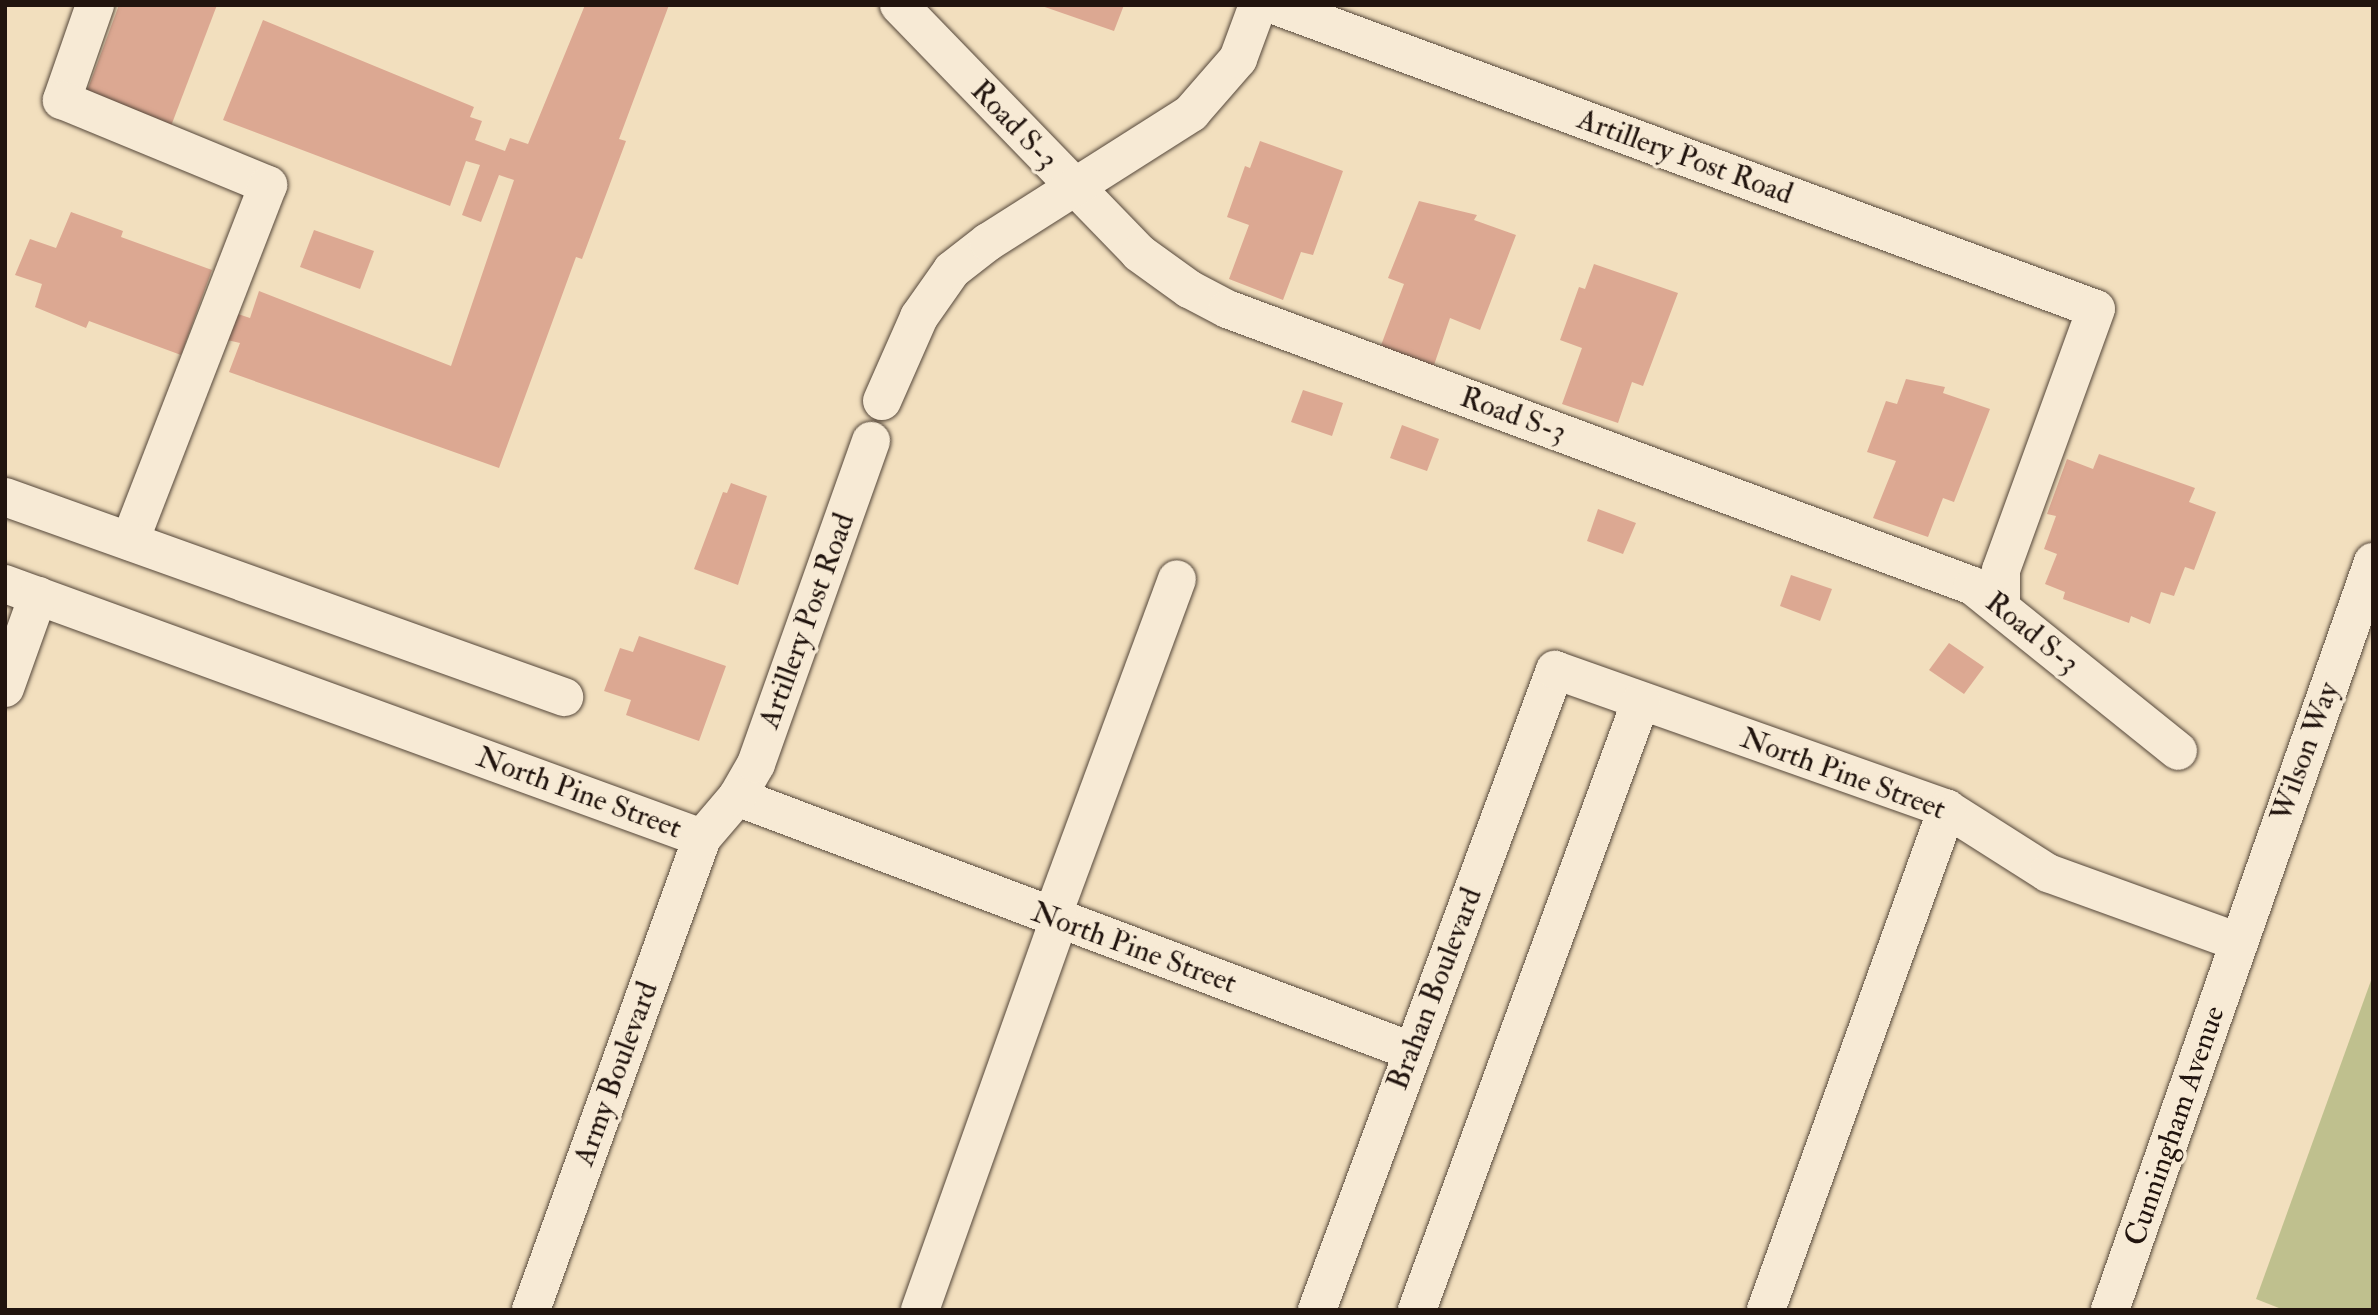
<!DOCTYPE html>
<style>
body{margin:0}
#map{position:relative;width:2378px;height:1315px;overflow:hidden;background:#f2dfbe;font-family:"IM FELL Double Pica",serif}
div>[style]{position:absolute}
.green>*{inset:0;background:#bfc08e}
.building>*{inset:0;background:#dca892}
.roads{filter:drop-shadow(0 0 2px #55473a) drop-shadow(0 0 2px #55473a)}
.minor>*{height:38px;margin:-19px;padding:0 19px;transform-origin:19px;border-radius:19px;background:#f7ead5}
span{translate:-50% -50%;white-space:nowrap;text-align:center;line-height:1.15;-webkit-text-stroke:7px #f7ead5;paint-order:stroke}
.street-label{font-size:30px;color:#21140e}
.frame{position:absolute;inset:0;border:7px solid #21140e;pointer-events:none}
</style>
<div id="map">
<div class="green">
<i style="clip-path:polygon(2373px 975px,2373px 1310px,2284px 1310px,2256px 1299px)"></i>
</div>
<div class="building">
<i style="clip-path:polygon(119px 5px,217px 5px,171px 126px,86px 94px)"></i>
<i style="clip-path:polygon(585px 5px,669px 5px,619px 139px,626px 141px,582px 259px,576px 257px,499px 468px,229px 372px,240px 343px,223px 339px,232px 312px,250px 318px,259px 291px,451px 366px,514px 180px,499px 175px,481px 222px,462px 215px,480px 165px,466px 161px,450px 206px,223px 120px,263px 20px,474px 107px,470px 117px,482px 121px,475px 140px,505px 151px,510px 138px,528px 144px)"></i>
<i style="clip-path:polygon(1039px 5px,1124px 5px,1114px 31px)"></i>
<i style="clip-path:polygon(1260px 141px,1343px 171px,1313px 255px,1301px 252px,1283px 300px,1229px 279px,1249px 225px,1227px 217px,1245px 166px,1250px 168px)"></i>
<i style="clip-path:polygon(1419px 201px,1477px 215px,1474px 220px,1516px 235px,1480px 330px,1450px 318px,1433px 368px,1380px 348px,1404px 284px,1388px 278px)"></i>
<i style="clip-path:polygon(71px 212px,123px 231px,121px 237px,212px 270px,181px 355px,89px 321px,86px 328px,35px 307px,42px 284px,15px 275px,30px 239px,56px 248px)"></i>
<i style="clip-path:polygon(314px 230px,374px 251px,360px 289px,300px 267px)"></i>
<i style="clip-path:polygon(1594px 264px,1678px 293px,1643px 386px,1632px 382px,1618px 423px,1562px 404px,1582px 348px,1560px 340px,1579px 287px,1585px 289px)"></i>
<i style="clip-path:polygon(1906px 379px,1945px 387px,1943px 393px,1990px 409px,1954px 502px,1943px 498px,1928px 537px,1873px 518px,1896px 461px,1867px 452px,1886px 401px,1897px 404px)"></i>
<i style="clip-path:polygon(1303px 390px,1343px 403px,1332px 436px,1291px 422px)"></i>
<i style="clip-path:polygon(1402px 425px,1439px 439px,1427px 471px,1390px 458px)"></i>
<i style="clip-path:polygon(2099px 454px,2195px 488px,2189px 502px,2216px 512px,2194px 570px,2185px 567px,2174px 596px,2161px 592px,2150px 624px,2131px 616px,2129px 623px,2063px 599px,2065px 592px,2045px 584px,2057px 554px,2044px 549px,2056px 516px,2047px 514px,2067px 459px,2093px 469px)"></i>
<i style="clip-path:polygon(731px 483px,767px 496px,738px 585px,694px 569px,723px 492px,727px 493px)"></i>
<i style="clip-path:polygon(1598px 509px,1636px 523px,1623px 554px,1587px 541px)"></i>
<i style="clip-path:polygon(1791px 575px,1832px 589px,1820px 621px,1780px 606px)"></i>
<i style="clip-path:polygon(639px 636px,726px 666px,699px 741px,626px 715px,631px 700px,604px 691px,620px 648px,633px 652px)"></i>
<i style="clip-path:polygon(1949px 643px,1984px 667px,1964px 694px,1929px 670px)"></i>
</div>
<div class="roads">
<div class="minor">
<i style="left:95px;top:5px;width:101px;rotate:109.2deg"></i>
<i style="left:62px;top:100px;width:223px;rotate:22.4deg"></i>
<i style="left:268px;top:185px;width:382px;rotate:111.2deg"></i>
<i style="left:899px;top:5px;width:345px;rotate:45.9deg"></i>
<i style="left:1139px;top:253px;width:62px;rotate:35.8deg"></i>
<i style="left:1189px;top:289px;width:43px;rotate:27.8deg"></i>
<i style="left:1227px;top:309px;width:796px;rotate:20.37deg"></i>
<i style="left:1973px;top:586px;width:263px;rotate:38.8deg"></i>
<i style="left:1274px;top:5px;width:876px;rotate:20.3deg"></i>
<i style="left:2096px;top:309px;width:278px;rotate:110deg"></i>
<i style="left:2001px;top:570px;width:37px;rotate:90deg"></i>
<i style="left:882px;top:401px;width:92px;rotate:-66.2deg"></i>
<i style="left:919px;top:317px;width:57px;rotate:-54.9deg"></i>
<i style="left:952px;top:270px;width:46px;rotate:-37.9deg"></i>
<i style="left:988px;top:242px;width:241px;rotate:-32.4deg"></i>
<i style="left:1191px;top:113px;width:72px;rotate:-49deg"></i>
<i style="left:1238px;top:59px;width:58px;rotate:-69.7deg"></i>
<i style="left:5px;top:497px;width:594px;rotate:19.69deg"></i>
<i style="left:5px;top:584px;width:742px;rotate:20.02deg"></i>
<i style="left:5px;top:688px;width:98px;rotate:-70.3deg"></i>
<i style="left:737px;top:797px;width:720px;rotate:20.65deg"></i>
<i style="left:1052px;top:917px;width:360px;rotate:-69.7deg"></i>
<i style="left:531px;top:1310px;width:502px;rotate:-70.09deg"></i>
<i style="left:702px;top:838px;width:54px;rotate:-49.5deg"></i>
<i style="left:737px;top:797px;width:38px;rotate:-60deg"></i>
<i style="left:756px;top:764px;width:343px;rotate:-70.4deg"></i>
<i style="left:920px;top:1310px;width:414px;rotate:-70.4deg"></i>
<i style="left:1317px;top:1310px;width:683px;rotate:-69.6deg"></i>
<i style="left:1555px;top:670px;width:416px;rotate:19.5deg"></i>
<i style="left:1947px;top:809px;width:120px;rotate:32.4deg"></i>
<i style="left:2048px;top:873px;width:203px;rotate:19.9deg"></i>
<i style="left:1417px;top:1310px;width:649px;rotate:-69.81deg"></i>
<i style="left:1766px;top:1310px;width:533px;rotate:-70.14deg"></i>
<i style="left:2110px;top:1310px;width:793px;rotate:-70.63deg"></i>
</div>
</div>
<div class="street-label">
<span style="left:1014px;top:125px;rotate:46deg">Road S-3</span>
<span style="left:1685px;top:157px;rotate:20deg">Artillery Post Road</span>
<span style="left:1513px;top:415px;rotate:20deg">Road S-3</span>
<span style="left:807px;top:621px;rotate:-70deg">Artillery Post Road</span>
<span style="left:2032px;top:633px;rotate:39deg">Road S-3</span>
<span style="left:2305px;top:752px;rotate:-70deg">Wilson Way</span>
<span style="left:1843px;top:774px;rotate:20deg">North Pine Street</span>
<span style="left:579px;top:793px;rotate:20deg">North Pine Street</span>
<span style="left:1134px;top:948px;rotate:20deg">North Pine Street</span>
<span style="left:1435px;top:989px;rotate:-69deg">Brahan Boulevard</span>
<span style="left:616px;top:1074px;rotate:-70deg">Army Boulevard</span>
<span style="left:2175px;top:1126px;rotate:-71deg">Cunningham Avenue</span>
</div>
<div class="frame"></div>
</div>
